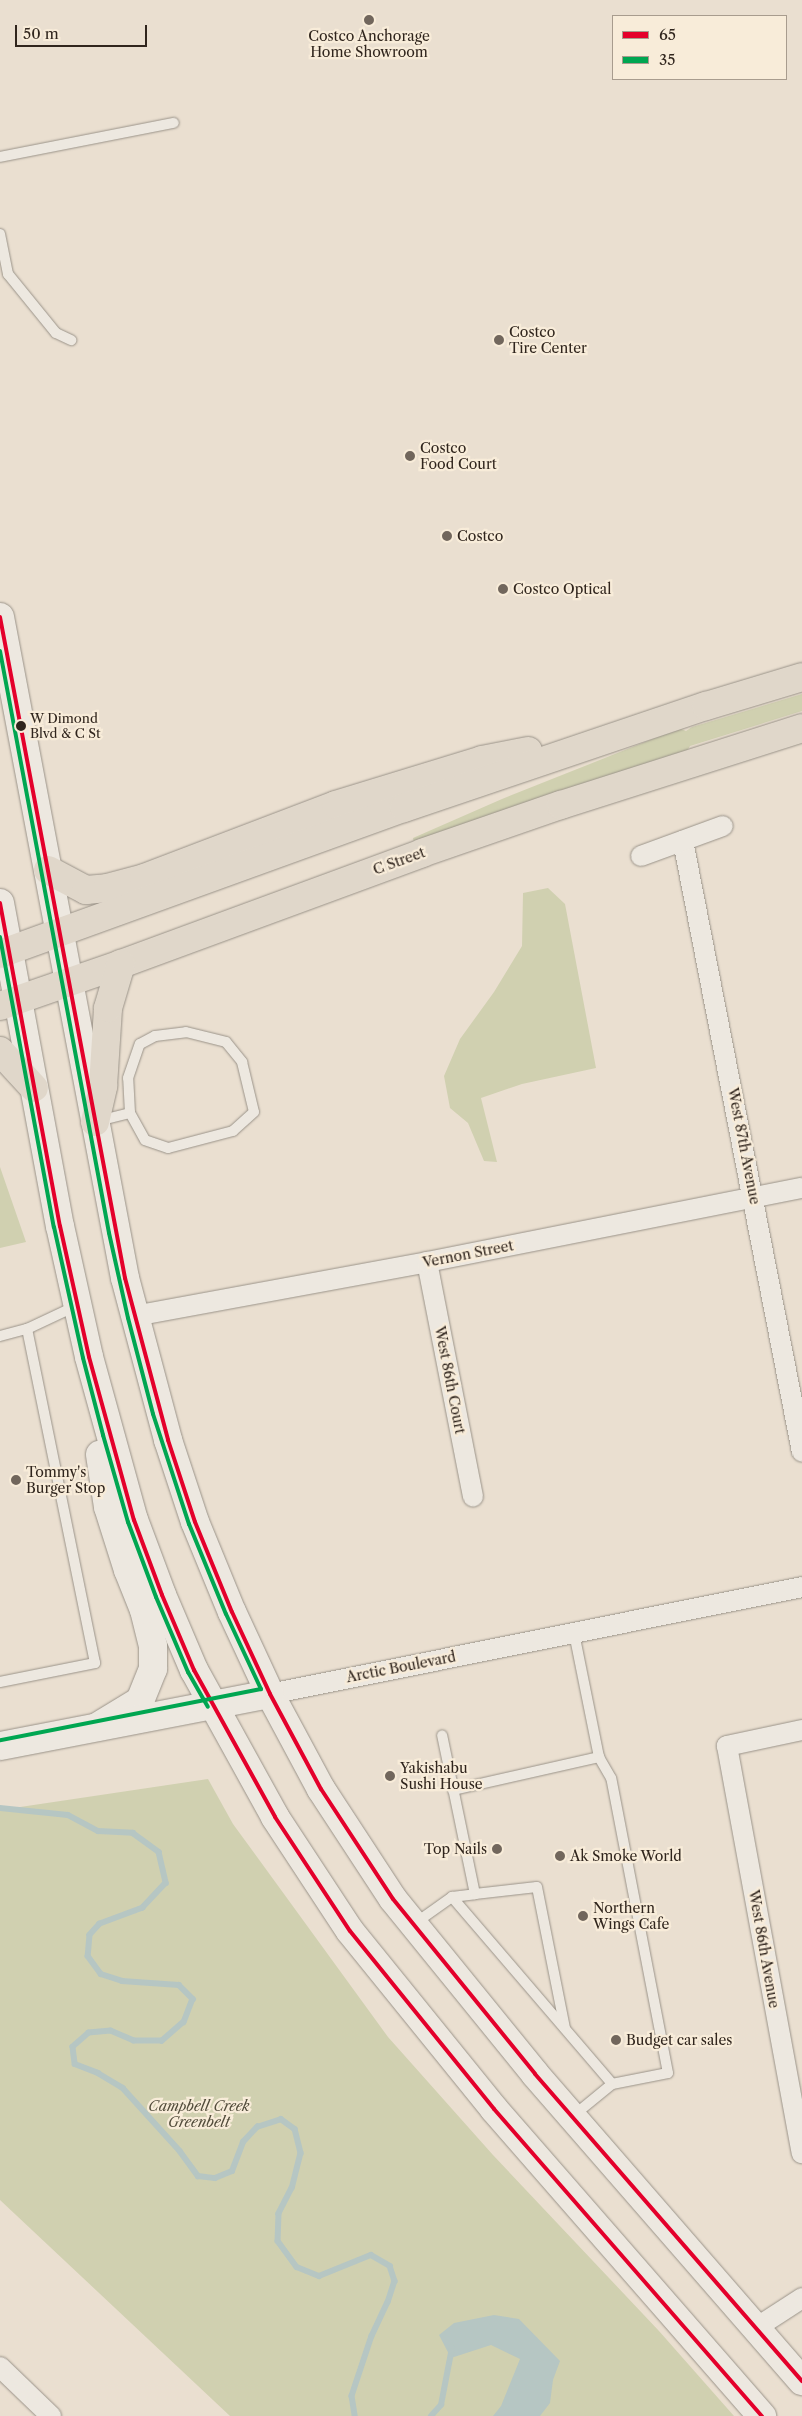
<!DOCTYPE html>
<style>
body{margin:0}
#map{position:relative;width:802px;height:2416px;overflow:hidden;background:#eadfd0;font-family:"Libre Caslon Text",serif}
div>[style]{position:absolute}
.green>*{inset:0;background:#d0d0b0}
.water>*{inset:0;background:#b6c6c3}
.stream>*{height:5.5px;margin:-2.75px;padding:0 2.75px;transform-origin:2.75px;border-radius:2.75px;background:#b6c6c3}
.roads{filter:drop-shadow(0 0 1px #9a9389) drop-shadow(0 0 1px #9a9389)}
.service>*{height:10px;margin:-5px;padding:0 5px;transform-origin:5px;border-radius:5px;background:#ede8e0}
.minor>*{height:20px;margin:-10px;padding:0 10px;transform-origin:10px;border-radius:10px;background:#ede8e0}
.secondary>*{height:28px;margin:-14px;padding:0 14px;transform-origin:14px;border-radius:14px;background:#ede8e0}
.primary>*{height:28px;margin:-14px;padding:0 14px;transform-origin:14px;border-radius:14px;background:#e0d7ca}
.bus-1>*{height:4px;margin:-2px;padding:0 2px;transform-origin:2px;border-radius:2px;background:#e4002b}
.bus-2>*{height:4px;margin:-2px;padding:0 2px;transform-origin:2px;border-radius:2px;background:#00a651}
.dots>*{width:14px;height:14px;translate:-50% -50%;box-sizing:border-box;border:2px solid #f8ecd9;border-radius:50%}
span{translate:-50% -50%;white-space:nowrap;text-align:center;line-height:1.15;-webkit-text-stroke:4.5px #f8ecd9;paint-order:stroke}
.bus-label{font-size:13px;color:#30251d}
.left{translate:0 -50%;text-align:left}
.poi-label{font-size:14px;color:#30251d}
.right{translate:-100% -50%;text-align:right}
.street-label{font-size:14px;color:#30251d}
.park-label{font-size:14px;color:#524c3b;font-style:italic}
.legend{position:absolute;left:612px;top:15px;width:175px;height:65px;box-sizing:border-box;background:#f8ecd9;border:1px solid #a89c8e;margin:0;padding:6px 9px;list-style:none;font-size:15px;color:#30251d}
.legend li{display:flex;align-items:center;gap:10px;height:25px}
.legend b{width:25px;border:1px solid #a89c8e}
.scale{position:absolute;left:15px;top:25px;width:132px;height:22px;box-sizing:border-box;border:2px solid #30251d;border-top:0;padding-left:6px;font-size:15px;line-height:18px;white-space:nowrap;color:#30251d;-webkit-text-stroke:4px #f8ecd9;paint-order:stroke}
</style>
<div id="map">
<div class="green">
<i style="clip-path:polygon(802px 694px,802px 711px,690px 746px,687px 751px,516px 806px,414px 843px,413px 838px,502px 799px,660px 736px,681px 729px,686px 731px,692px 727px)"></i>
<i style="clip-path:polygon(548px 888px,565px 904px,596px 1068px,522px 1084px,481px 1098px,497px 1162px,484px 1161px,468px 1123px,450px 1108px,444px 1076px,460px 1039px,494px 992px,522px 946px,523px 893px)"></i>
<i style="clip-path:polygon(0 1167px,26px 1242px,0 1248px)"></i>
<i style="clip-path:polygon(208px 1779px,233px 1824px,388px 2037px,493px 2155px,659px 2331px,734px 2416px,230px 2416px,0 2200px,0 1810px)"></i>
</div>
<div class="water">
<i style="clip-path:polygon(494px 2315px,519px 2319px,560px 2361px,553px 2380px,550px 2403px,540px 2416px,493px 2416px,501px 2406px,520px 2359px,491px 2345px,451px 2358px,439px 2335px,454px 2323px)"></i>
</div>
<div class="stream">
<i style="left:0;top:1808px;width:68px;rotate:5.9deg"></i>
<i style="left:68px;top:1815px;width:34px;rotate:28deg"></i>
<i style="left:98px;top:1831px;width:35px;rotate:3deg"></i>
<i style="left:133px;top:1833px;width:32px;rotate:36deg"></i>
<i style="left:159px;top:1852px;width:32px;rotate:77deg"></i>
<i style="left:166px;top:1883px;width:34px;rotate:133deg"></i>
<i style="left:143px;top:1908px;width:46px;rotate:159.6deg"></i>
<i style="left:100px;top:1924px;width:15px;rotate:132deg"></i>
<i style="left:90px;top:1935px;width:21px;rotate:95deg"></i>
<i style="left:88px;top:1956px;width:22px;rotate:54deg"></i>
<i style="left:101px;top:1974px;width:22px;rotate:18deg"></i>
<i style="left:122px;top:1981px;width:57px;rotate:4deg"></i>
<i style="left:179px;top:1985px;width:20px;rotate:45deg"></i>
<i style="left:193px;top:1999px;width:25px;rotate:111deg"></i>
<i style="left:184px;top:2022px;width:29px;rotate:139deg"></i>
<i style="left:162px;top:2041px;width:28px;rotate:180deg"></i>
<i style="left:134px;top:2041px;width:25px;rotate:-157deg"></i>
<i style="left:111px;top:2031px;width:22px;rotate:175deg"></i>
<i style="left:89px;top:2033px;width:21px;rotate:139deg"></i>
<i style="left:73px;top:2047px;width:17px;rotate:83deg"></i>
<i style="left:75px;top:2064px;width:25px;rotate:21deg"></i>
<i style="left:98px;top:2073px;width:29px;rotate:31deg"></i>
<i style="left:123px;top:2088px;width:85px;rotate:47.9deg"></i>
<i style="left:180px;top:2151px;width:31px;rotate:54deg"></i>
<i style="left:198px;top:2176px;width:17px;rotate:7deg"></i>
<i style="left:215px;top:2178px;width:18px;rotate:-22deg"></i>
<i style="left:232px;top:2171px;width:31px;rotate:-69deg"></i>
<i style="left:243px;top:2142px;width:21px;rotate:-47deg"></i>
<i style="left:257px;top:2127px;width:25px;rotate:-18deg"></i>
<i style="left:281px;top:2119px;width:17px;rotate:36deg"></i>
<i style="left:295px;top:2129px;width:25px;rotate:76deg"></i>
<i style="left:301px;top:2153px;width:36px;rotate:104deg"></i>
<i style="left:292px;top:2188px;width:29px;rotate:117deg"></i>
<i style="left:279px;top:2214px;width:27px;rotate:92deg"></i>
<i style="left:278px;top:2241px;width:32px;rotate:54deg"></i>
<i style="left:297px;top:2267px;width:24px;rotate:22deg"></i>
<i style="left:319px;top:2276px;width:56px;rotate:-22deg"></i>
<i style="left:371px;top:2255px;width:22px;rotate:30deg"></i>
<i style="left:390px;top:2266px;width:16px;rotate:72deg"></i>
<i style="left:395px;top:2281px;width:22px;rotate:108deg"></i>
<i style="left:388px;top:2302px;width:38px;rotate:115deg"></i>
<i style="left:372px;top:2336px;width:63px;rotate:108.4deg"></i>
<i style="left:352px;top:2396px;width:20px;rotate:81deg"></i>
<i style="left:431px;top:2416px;width:15px;rotate:-48deg"></i>
<i style="left:441px;top:2405px;width:58px;rotate:-79.1deg"></i>
</div>
<div class="roads">
<div class="service">
<i style="left:0;top:157px;width:177px;rotate:-11.1deg"></i>
<i style="left:0;top:234px;width:41px;rotate:78.7deg"></i>
<i style="left:8px;top:274px;width:76px;rotate:50.9deg"></i>
<i style="left:56px;top:333px;width:17px;rotate:25deg"></i>
<i style="left:186px;top:1032px;width:41px;rotate:14deg"></i>
<i style="left:226px;top:1042px;width:26px;rotate:51deg"></i>
<i style="left:242px;top:1062px;width:51px;rotate:76.5deg"></i>
<i style="left:254px;top:1112px;width:28px;rotate:138deg"></i>
<i style="left:233px;top:1131px;width:67px;rotate:165.3deg"></i>
<i style="left:168px;top:1148px;width:24px;rotate:-161deg"></i>
<i style="left:145px;top:1140px;width:31px;rotate:-119deg"></i>
<i style="left:130px;top:1113px;width:35px;rotate:-93deg"></i>
<i style="left:128px;top:1078px;width:36px;rotate:-71deg"></i>
<i style="left:140px;top:1044px;width:17px;rotate:-28deg"></i>
<i style="left:155px;top:1036px;width:31px;rotate:-7deg"></i>
<i style="left:98px;top:1121px;width:33px;rotate:-14deg"></i>
<i style="left:0;top:1336px;width:28px;rotate:-15deg"></i>
<i style="left:27px;top:1329px;width:54px;rotate:-25.1deg"></i>
<i style="left:0;top:1682px;width:97px;rotate:-11.3deg"></i>
<i style="left:95px;top:1663px;width:341px;rotate:-101.5deg"></i>
<i style="left:453px;top:1790px;width:150px;rotate:-12.7deg"></i>
<i style="left:599px;top:1757px;width:126px;rotate:-101.4deg"></i>
<i style="left:475px;top:1894px;width:62px;rotate:-6.4deg"></i>
<i style="left:537px;top:1887px;width:144px;rotate:78.8deg"></i>
<i style="left:452px;top:1897px;width:246px;rotate:49.4deg"></i>
<i style="left:414px;top:1924px;width:47px;rotate:-35.4deg"></i>
<i style="left:452px;top:1897px;width:23px;rotate:-7deg"></i>
<i style="left:475px;top:1894px;width:162px;rotate:-101.7deg"></i>
<i style="left:573px;top:2116px;width:50px;rotate:-39.4deg"></i>
<i style="left:612px;top:2084px;width:57px;rotate:-11.1deg"></i>
<i style="left:668px;top:2073px;width:300px;rotate:-100.9deg"></i>
<i style="left:611px;top:1778px;width:24px;rotate:-120deg"></i>
</div>
<div class="minor">
<i style="left:683px;top:841px;width:622px;rotate:78.98deg"></i>
<i style="left:641px;top:856px;width:87px;rotate:-20.1deg"></i>
<i style="left:427px;top:1262px;width:239px;rotate:78.9deg"></i>
<i style="left:134px;top:1316px;width:298px;rotate:-10.4deg"></i>
<i style="left:427px;top:1262px;width:382px;rotate:-11.2deg"></i>
<i style="left:270px;top:1694px;width:543px;rotate:-11.37deg"></i>
<i style="left:802px;top:1730px;width:77px;rotate:168deg"></i>
<i style="left:727px;top:1746px;width:414px;rotate:79.6deg"></i>
<i style="left:756px;top:2328px;width:55px;rotate:-33.1deg"></i>
<i style="left:0;top:2367px;width:71px;rotate:43.9deg"></i>
</div>
<div class="secondary">
<i style="left:0;top:617px;width:673px;rotate:79.29deg"></i>
<i style="left:125px;top:1278px;width:168px;rotate:75.1deg"></i>
<i style="left:168px;top:1440px;width:86px;rotate:71.8deg"></i>
<i style="left:195px;top:1522px;width:97px;rotate:67.7deg"></i>
<i style="left:232px;top:1612px;width:90px;rotate:65.1deg"></i>
<i style="left:270px;top:1694px;width:108px;rotate:61.8deg"></i>
<i style="left:321px;top:1789px;width:131px;rotate:56.8deg"></i>
<i style="left:393px;top:1899px;width:225px;rotate:50.9deg"></i>
<i style="left:535px;top:2074px;width:407px;rotate:49deg"></i>
<i style="left:0;top:903px;width:329px;rotate:79.5deg"></i>
<i style="left:60px;top:1226px;width:134px;rotate:77.5deg"></i>
<i style="left:89px;top:1357px;width:169px;rotate:74.6deg"></i>
<i style="left:134px;top:1520px;width:80px;rotate:69.5deg"></i>
<i style="left:162px;top:1595px;width:82px;rotate:66.9deg"></i>
<i style="left:194px;top:1670px;width:168px;rotate:61.1deg"></i>
<i style="left:275px;top:1817px;width:136px;rotate:56.7deg"></i>
<i style="left:350px;top:1931px;width:229px;rotate:51deg"></i>
<i style="left:494px;top:2109px;width:408px;rotate:48.9deg"></i>
<i style="left:97px;top:1727px;width:50px;rotate:-31.2deg"></i>
<i style="left:140px;top:1701px;width:35px;rotate:-68deg"></i>
<i style="left:153px;top:1669px;width:23px;rotate:-90deg"></i>
<i style="left:153px;top:1646px;width:37px;rotate:-104deg"></i>
<i style="left:144px;top:1610px;width:43px;rotate:-111.8deg"></i>
<i style="left:128px;top:1570px;width:66px;rotate:-107.6deg"></i>
<i style="left:108px;top:1507px;width:53px;rotate:-98.7deg"></i>
<i style="left:0;top:1746px;width:275px;rotate:-10.9deg"></i>
</div>
<div class="primary">
<i style="left:48px;top:870px;width:43px;rotate:27.8deg"></i>
<i style="left:86px;top:890px;width:21px;rotate:-5deg"></i>
<i style="left:107px;top:888px;width:38px;rotate:-15deg"></i>
<i style="left:144px;top:878px;width:205px;rotate:-20.8deg"></i>
<i style="left:336px;top:805px;width:153px;rotate:-17.1deg"></i>
<i style="left:482px;top:760px;width:47px;rotate:-11.1deg"></i>
<i style="left:0;top:954px;width:430px;rotate:-19.9deg"></i>
<i style="left:404px;top:808px;width:319px;rotate:-18.7deg"></i>
<i style="left:706px;top:706px;width:100px;rotate:-16.8deg"></i>
<i style="left:0;top:1006px;width:128px;rotate:-19.1deg"></i>
<i style="left:121px;top:964px;width:321px;rotate:-20.2deg"></i>
<i style="left:422px;top:853px;width:147px;rotate:-19.1deg"></i>
<i style="left:561px;top:805px;width:253px;rotate:-17.7deg"></i>
<i style="left:0;top:1051px;width:50px;rotate:47.4deg"></i>
<i style="left:95px;top:1122px;width:37px;rotate:-77deg"></i>
<i style="left:103px;top:1086px;width:78px;rotate:-86.3deg"></i>
<i style="left:108px;top:1008px;width:46px;rotate:-73.5deg"></i>
</div>
</div>
<div class="bus-1">
<i style="left:0;top:617px;width:673px;rotate:79.29deg"></i>
<i style="left:125px;top:1278px;width:168px;rotate:75.1deg"></i>
<i style="left:168px;top:1440px;width:86px;rotate:71.8deg"></i>
<i style="left:195px;top:1522px;width:97px;rotate:67.7deg"></i>
<i style="left:232px;top:1612px;width:90px;rotate:65.1deg"></i>
<i style="left:270px;top:1694px;width:108px;rotate:61.8deg"></i>
<i style="left:321px;top:1789px;width:131px;rotate:56.8deg"></i>
<i style="left:393px;top:1899px;width:225px;rotate:50.9deg"></i>
<i style="left:535px;top:2074px;width:407px;rotate:49deg"></i>
<i style="left:0;top:903px;width:329px;rotate:79.5deg"></i>
<i style="left:60px;top:1226px;width:134px;rotate:77.5deg"></i>
<i style="left:89px;top:1357px;width:169px;rotate:74.6deg"></i>
<i style="left:134px;top:1520px;width:80px;rotate:69.5deg"></i>
<i style="left:162px;top:1595px;width:82px;rotate:66.9deg"></i>
<i style="left:194px;top:1670px;width:168px;rotate:61.1deg"></i>
<i style="left:275px;top:1817px;width:136px;rotate:56.7deg"></i>
<i style="left:350px;top:1931px;width:229px;rotate:51deg"></i>
<i style="left:494px;top:2109px;width:408px;rotate:48.9deg"></i>
</div>
<div class="bus-2">
<i style="left:0;top:651px;width:592px;rotate:79.39deg"></i>
<i style="left:109px;top:1233px;width:87px;rotate:77.4deg"></i>
<i style="left:128px;top:1318px;width:99px;rotate:75.4deg"></i>
<i style="left:153px;top:1414px;width:116px;rotate:71.9deg"></i>
<i style="left:189px;top:1524px;width:97px;rotate:67.7deg"></i>
<i style="left:226px;top:1614px;width:83px;rotate:65deg"></i>
<i style="left:261px;top:1689px;width:266px;rotate:168.9deg"></i>
<i style="left:0;top:937px;width:295px;rotate:79.5deg"></i>
<i style="left:54px;top:1227px;width:134px;rotate:77.5deg"></i>
<i style="left:83px;top:1358px;width:80px;rotate:75.4deg"></i>
<i style="left:103px;top:1435px;width:91px;rotate:74deg"></i>
<i style="left:128px;top:1522px;width:80px;rotate:69.5deg"></i>
<i style="left:156px;top:1597px;width:82px;rotate:66.9deg"></i>
<i style="left:188px;top:1672px;width:40px;rotate:60.3deg"></i>
</div>
<div class="dots">
<i style="left:369px;top:20px;background:#71665c"></i>
<i style="left:499px;top:340px;background:#71665c"></i>
<i style="left:410px;top:456px;background:#71665c"></i>
<i style="left:447px;top:536px;background:#71665c"></i>
<i style="left:503px;top:589px;background:#71665c"></i>
<i style="left:21px;top:726px;background:#30251d"></i>
<i style="left:16px;top:1480px;background:#71665c"></i>
<i style="left:390px;top:1776px;background:#71665c"></i>
<i style="left:497px;top:1849px;background:#71665c"></i>
<i style="left:560px;top:1856px;background:#71665c"></i>
<i style="left:583px;top:1916px;background:#71665c"></i>
<i style="left:616px;top:2040px;background:#71665c"></i>
</div>
<div class="bus-label">
<span class="left" style="left:30px;top:726px">W Dimond<br>Blvd &amp; C St</span>
</div>
<div class="poi-label">
<span style="left:369px;top:44px">Costco Anchorage<br>Home Showroom</span>
<span class="left" style="left:509px;top:340px">Costco<br>Tire Center</span>
<span class="left" style="left:420px;top:456px">Costco<br>Food Court</span>
<span class="left" style="left:457px;top:536px">Costco</span>
<span class="left" style="left:513px;top:589px">Costco Optical</span>
<span class="left" style="left:26px;top:1480px">Tommy's<br>Burger Stop</span>
<span class="left" style="left:400px;top:1776px">Yakishabu<br>Sushi House</span>
<span class="right" style="left:487px;top:1849px">Top Nails</span>
<span class="left" style="left:570px;top:1856px">Ak Smoke World</span>
<span class="left" style="left:593px;top:1916px">Northern<br>Wings Cafe</span>
<span class="left" style="left:626px;top:2040px">Budget car sales</span>
</div>
<div class="street-label">
<span style="left:399px;top:861px;rotate:-20deg">C Street</span>
<span style="left:744px;top:1146px;rotate:79deg">West 87th Avenue</span>
<span style="left:468px;top:1254px;rotate:-11deg">Vernon Street</span>
<span style="left:450px;top:1380px;rotate:79deg">West 86th Court</span>
<span style="left:401px;top:1667px;rotate:-11deg">Arctic Boulevard</span>
<span style="left:764px;top:1949px;rotate:80deg">West 86th Avenue</span>
</div>
<div class="park-label">
<span style="left:199px;top:2114px">Campbell Creek<br>Greenbelt</span>
</div>
<ul class="legend">
<li><b style="height:6px;background:#e4002b"></b>65</li>
<li><b style="height:6px;background:#00a651"></b>35</li>
</ul>
<div class="scale">50 m</div>
</div>
